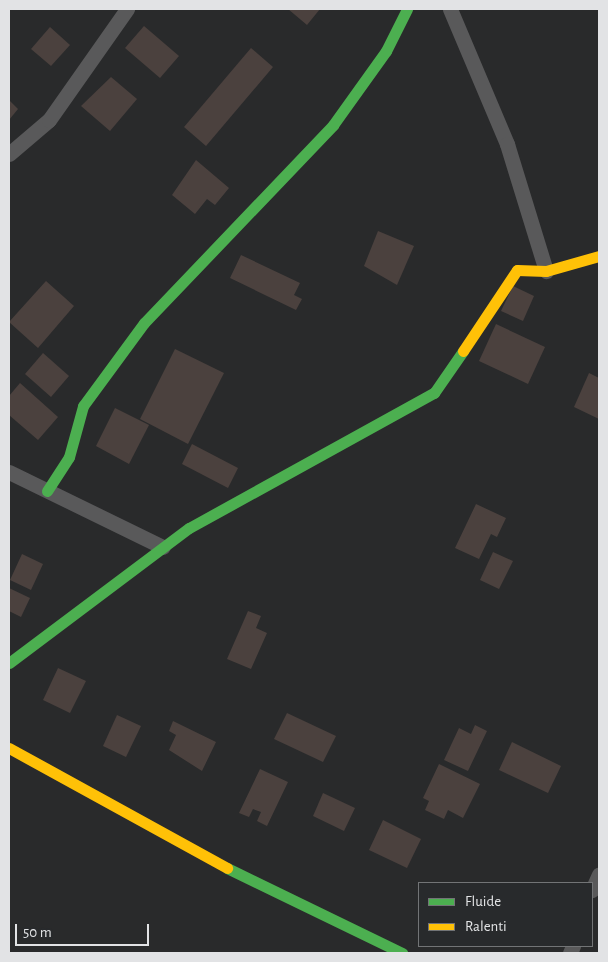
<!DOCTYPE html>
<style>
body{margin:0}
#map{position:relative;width:608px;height:962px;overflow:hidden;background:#292a2b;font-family:"Alegreya Sans",sans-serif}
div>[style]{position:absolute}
.building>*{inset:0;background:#4b413e}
.street>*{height:15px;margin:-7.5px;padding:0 7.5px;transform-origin:7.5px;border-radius:7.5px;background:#59595a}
.fast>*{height:11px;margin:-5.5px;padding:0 5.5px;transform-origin:5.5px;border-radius:5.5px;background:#4caf50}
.slow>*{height:11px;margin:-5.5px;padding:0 5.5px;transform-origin:5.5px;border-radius:5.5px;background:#ffc107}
span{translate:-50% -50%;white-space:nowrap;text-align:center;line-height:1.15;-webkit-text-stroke:5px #282a2c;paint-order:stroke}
.frame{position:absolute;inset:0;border:10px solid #e2e3e5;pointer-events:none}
.legend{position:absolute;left:418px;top:882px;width:175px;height:65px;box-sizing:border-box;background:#282a2c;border:1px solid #727476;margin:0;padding:6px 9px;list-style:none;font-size:15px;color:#e2e3e5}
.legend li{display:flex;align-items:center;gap:10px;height:25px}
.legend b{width:25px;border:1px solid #727476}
.scale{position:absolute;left:15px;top:924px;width:134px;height:22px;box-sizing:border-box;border:2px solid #e2e3e5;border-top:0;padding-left:6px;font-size:15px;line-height:18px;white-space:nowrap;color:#e2e3e5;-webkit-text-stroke:4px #282a2c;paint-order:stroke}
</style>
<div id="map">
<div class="building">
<i style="clip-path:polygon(288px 9px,320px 9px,307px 25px)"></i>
<i style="clip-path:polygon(144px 26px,179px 56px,160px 78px,125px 48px)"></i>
<i style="clip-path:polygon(50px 27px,70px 45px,51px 66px,31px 49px)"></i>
<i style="clip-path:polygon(251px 48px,273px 67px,206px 146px,184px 127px)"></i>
<i style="clip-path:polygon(111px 77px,137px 99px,110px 131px,81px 106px)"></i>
<i style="clip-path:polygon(9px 100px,18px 109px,9px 120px)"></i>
<i style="clip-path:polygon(196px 160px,229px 188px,215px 205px,207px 199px,195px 214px,172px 195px)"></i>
<i style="clip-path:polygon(378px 231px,414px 246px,397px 285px,364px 266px)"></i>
<i style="clip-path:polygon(241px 255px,300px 283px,294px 295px,302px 299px,296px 310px,230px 278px)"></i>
<i style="clip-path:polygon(46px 281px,74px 306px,38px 348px,9px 322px)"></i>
<i style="clip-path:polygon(513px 286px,534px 296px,523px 321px,501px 311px)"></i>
<i style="clip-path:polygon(496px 324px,545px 347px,528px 384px,479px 361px)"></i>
<i style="clip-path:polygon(175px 349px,224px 373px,188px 444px,140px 419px)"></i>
<i style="clip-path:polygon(43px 353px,69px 376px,51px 397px,25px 374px)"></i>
<i style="clip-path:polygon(589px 373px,599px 378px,599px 419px,574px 407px)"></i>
<i style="clip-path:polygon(20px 383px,58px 417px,38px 440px,9px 415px,9px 396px)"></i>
<i style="clip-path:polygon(115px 408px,149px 425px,129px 464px,96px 446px)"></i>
<i style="clip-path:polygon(192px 444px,238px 468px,228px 488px,182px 464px)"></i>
<i style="clip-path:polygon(476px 504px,506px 518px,497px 537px,491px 534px,479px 559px,455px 548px)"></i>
<i style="clip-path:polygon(493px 552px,513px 561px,499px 589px,480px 580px)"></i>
<i style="clip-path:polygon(22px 554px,43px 564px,31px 590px,10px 580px)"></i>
<i style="clip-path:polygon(9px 588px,30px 598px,21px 617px,9px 611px)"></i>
<i style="clip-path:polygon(248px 611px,261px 616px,256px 628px,267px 633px,251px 669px,227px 659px)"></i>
<i style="clip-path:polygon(58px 668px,86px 681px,70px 713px,43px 700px)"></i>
<i style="clip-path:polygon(287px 713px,336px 736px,323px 762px,274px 739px)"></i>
<i style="clip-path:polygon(117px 715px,141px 726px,126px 757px,103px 746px)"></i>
<i style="clip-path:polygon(173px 721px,216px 742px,202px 771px,169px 750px,176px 735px,169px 731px)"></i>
<i style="clip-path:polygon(475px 725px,487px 731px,468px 771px,444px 760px,459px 728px,471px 734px)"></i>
<i style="clip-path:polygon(512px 742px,561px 766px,548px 793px,499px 770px)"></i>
<i style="clip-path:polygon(439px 764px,480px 784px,463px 818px,448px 810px,444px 819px,425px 810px,429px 801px,423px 798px)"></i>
<i style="clip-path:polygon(260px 769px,288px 782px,267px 826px,257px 821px,261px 812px,253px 809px,249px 817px,239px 813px)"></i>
<i style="clip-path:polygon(323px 793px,355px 808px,344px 831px,313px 816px)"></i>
<i style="clip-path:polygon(383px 820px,421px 839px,407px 868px,369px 850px)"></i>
</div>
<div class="street">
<i style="left:450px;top:9px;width:147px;rotate:67.1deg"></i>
<i style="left:507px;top:144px;width:133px;rotate:72.9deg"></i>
<i style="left:9px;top:154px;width:52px;rotate:-40.4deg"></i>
<i style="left:49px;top:120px;width:136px;rotate:-54.9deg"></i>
<i style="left:9px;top:472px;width:171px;rotate:26deg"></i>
<i style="left:592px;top:890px;width:17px;rotate:-66deg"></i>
<i style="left:570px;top:953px;width:8px;rotate:-67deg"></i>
</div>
<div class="fast">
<i style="left:47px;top:491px;width:40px;rotate:-57.1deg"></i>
<i style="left:69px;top:457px;width:53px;rotate:-74.6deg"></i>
<i style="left:83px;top:406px;width:103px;rotate:-53.7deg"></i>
<i style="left:144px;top:323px;width:274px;rotate:-46.3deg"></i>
<i style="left:333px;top:125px;width:91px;rotate:-54.4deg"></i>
<i style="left:386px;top:51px;width:47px;rotate:-63.4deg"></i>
<i style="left:9px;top:663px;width:225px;rotate:-36.9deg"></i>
<i style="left:189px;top:528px;width:280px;rotate:-28.9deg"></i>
<i style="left:434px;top:393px;width:51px;rotate:-55.4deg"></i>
<i style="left:227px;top:868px;width:195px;rotate:25.9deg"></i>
</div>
<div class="slow">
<i style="left:463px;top:351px;width:97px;rotate:-56.3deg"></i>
<i style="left:517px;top:270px;width:29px;rotate:2deg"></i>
<i style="left:546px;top:271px;width:55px;rotate:-15.8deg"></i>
<i style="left:9px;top:748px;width:249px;rotate:28.8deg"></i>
</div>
<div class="frame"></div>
<ul class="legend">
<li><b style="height:6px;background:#4caf50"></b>Fluide</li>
<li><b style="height:6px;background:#ffc107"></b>Ralenti</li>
</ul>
<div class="scale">50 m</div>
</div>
